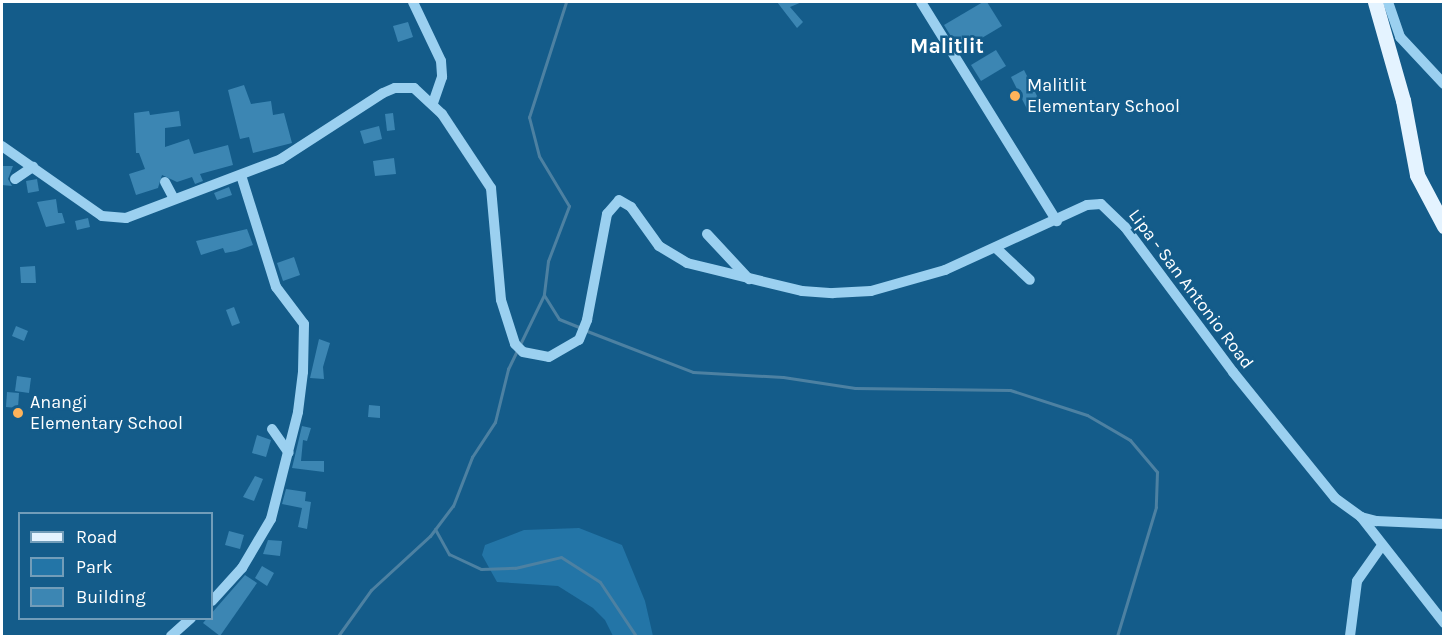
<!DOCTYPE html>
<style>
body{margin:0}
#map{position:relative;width:1445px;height:638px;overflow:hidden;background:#145c8a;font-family:Karla,sans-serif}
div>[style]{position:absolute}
.green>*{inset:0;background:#2375a7}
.stream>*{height:3px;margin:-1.5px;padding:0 1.5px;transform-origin:1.5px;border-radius:1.5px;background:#4d81a2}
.building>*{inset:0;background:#3c86b3}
.minor>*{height:10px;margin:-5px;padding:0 5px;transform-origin:5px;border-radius:5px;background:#9bd0f0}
.major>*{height:15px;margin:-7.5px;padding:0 7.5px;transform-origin:7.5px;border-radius:7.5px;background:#e4f3ff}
.dots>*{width:16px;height:16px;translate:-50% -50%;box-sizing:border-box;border:3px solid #145c8a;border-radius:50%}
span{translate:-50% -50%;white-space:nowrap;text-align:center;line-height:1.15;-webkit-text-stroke:5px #145c8a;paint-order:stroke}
.poi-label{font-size:18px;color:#fff}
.left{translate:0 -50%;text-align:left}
.street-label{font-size:18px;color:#fff}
.quarter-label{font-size:21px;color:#fff;font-weight:700}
.frame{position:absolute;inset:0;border:3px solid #fff;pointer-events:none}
.legend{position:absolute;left:18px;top:512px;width:195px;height:108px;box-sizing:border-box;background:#145c8a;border:2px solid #729db9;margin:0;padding:8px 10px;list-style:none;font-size:18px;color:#fff}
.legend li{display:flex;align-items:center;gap:12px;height:30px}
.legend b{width:30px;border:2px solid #729db9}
</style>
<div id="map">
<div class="green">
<i style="clip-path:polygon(579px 528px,622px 545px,645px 601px,653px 636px,613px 636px,605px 620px,593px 608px,558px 586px,497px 582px,482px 555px,485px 545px,524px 530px)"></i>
</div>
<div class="stream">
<i style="left:566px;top:2px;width:121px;rotate:107.8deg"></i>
<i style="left:529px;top:117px;width:40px;rotate:75.6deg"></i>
<i style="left:539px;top:156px;width:58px;rotate:59deg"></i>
<i style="left:569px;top:206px;width:59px;rotate:110.9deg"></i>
<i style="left:548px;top:261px;width:34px;rotate:97deg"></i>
<i style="left:544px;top:295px;width:28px;rotate:58deg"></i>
<i style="left:559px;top:319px;width:24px;rotate:22deg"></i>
<i style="left:587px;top:331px;width:114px;rotate:21.1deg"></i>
<i style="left:693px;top:372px;width:90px;rotate:3.2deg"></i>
<i style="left:783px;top:377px;width:73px;rotate:8.7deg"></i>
<i style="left:855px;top:388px;width:155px;rotate:0.7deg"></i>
<i style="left:1010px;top:390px;width:81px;rotate:18deg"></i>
<i style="left:1087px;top:415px;width:50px;rotate:30.2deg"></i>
<i style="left:1130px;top:440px;width:42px;rotate:49.8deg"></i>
<i style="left:1157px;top:472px;width:35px;rotate:92deg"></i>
<i style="left:1156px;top:507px;width:135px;rotate:106.8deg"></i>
<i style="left:435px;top:529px;width:29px;rotate:61deg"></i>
<i style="left:449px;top:554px;width:35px;rotate:25deg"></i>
<i style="left:481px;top:569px;width:34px;rotate:-2deg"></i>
<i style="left:515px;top:568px;width:47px;rotate:-13.4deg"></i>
<i style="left:561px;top:557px;width:46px;rotate:32.7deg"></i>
<i style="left:600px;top:582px;width:65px;rotate:56.3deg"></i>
<i style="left:338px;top:636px;width:57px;rotate:-54.3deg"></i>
<i style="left:371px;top:590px;width:80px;rotate:-42.5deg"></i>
<i style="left:430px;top:536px;width:38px;rotate:-53deg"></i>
<i style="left:453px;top:506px;width:53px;rotate:-68.8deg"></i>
<i style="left:472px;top:457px;width:42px;rotate:-56.7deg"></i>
<i style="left:495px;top:422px;width:55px;rotate:-76.2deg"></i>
<i style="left:508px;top:369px;width:82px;rotate:-64.1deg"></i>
</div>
<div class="building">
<i style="clip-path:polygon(777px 2px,802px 2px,790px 7px,803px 22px,797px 28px)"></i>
<i style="clip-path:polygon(983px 2px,987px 2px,1002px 26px,960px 51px,944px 25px)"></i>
<i style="clip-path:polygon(408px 22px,413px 37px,398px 42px,393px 26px)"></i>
<i style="clip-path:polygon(996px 50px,1006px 66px,981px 81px,971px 65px)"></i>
<i style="clip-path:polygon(1024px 70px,1042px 106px,1029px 113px,1011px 77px)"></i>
<i style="clip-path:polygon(244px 85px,251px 104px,271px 101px,273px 115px,284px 113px,292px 143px,253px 153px,249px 137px,240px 139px,228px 90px)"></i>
<i style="clip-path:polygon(149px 111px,150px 115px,179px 111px,181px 126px,165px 128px,165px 147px,189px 139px,194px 154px,228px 145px,233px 165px,200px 174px,203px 181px,195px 184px,192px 177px,177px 182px,162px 175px,158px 188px,136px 195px,129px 174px,145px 169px,139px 153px,136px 153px,134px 113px)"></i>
<i style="clip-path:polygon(393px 113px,395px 130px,387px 131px,385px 114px)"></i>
<i style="clip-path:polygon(379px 126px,382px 139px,364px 144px,360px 131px)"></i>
<i style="clip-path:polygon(394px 158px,396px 174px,375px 176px,373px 161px)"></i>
<i style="clip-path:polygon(2px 166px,13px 166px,8px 179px,12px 186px,2px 185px)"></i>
<i style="clip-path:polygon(37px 179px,39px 191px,28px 193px,26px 181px)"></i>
<i style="clip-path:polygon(229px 187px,232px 195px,217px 200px,214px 193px)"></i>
<i style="clip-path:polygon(56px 199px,58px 213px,62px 213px,65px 223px,46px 227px,37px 202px)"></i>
<i style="clip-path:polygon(88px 218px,90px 227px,77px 230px,75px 221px)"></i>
<i style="clip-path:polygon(247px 229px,253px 245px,236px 251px,225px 253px,223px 248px,201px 255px,196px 241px)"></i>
<i style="clip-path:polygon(294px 257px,300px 275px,283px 281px,277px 263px)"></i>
<i style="clip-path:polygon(35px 266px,36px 283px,21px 283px,20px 267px)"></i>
<i style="clip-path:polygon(234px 307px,240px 323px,232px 326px,226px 310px)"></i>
<i style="clip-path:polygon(16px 326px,28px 331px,24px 341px,12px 336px)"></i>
<i style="clip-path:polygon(319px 339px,330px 343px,323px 367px,324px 379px,310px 378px)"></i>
<i style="clip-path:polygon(17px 376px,31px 378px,29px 393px,15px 391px)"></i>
<i style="clip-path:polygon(7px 392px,19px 393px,18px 408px,6px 407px)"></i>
<i style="clip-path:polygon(369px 405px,380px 406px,380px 418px,368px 417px)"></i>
<i style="clip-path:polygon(302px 426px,311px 428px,307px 441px,303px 440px,301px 461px,324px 461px,324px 472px,292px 468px)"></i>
<i style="clip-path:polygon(257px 435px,271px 440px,266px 457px,252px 453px)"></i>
<i style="clip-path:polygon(255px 476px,263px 479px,254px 501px,243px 497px)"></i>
<i style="clip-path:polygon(286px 489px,306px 492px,305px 501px,311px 502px,307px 529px,298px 527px,302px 508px,282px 504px)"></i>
<i style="clip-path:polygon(229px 531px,244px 535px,240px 549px,225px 545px)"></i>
<i style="clip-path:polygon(268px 540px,282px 541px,280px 556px,263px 554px)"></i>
<i style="clip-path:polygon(262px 566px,274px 573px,267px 586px,255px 578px)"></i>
<i style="clip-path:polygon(245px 575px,257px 583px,220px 636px,203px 623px)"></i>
</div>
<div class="minor">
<i style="left:413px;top:2px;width:65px;rotate:64.6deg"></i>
<i style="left:441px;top:61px;width:16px;rotate:86deg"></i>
<i style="left:442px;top:77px;width:28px;rotate:109deg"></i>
<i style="left:921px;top:2px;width:258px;rotate:58.2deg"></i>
<i style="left:1388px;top:2px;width:37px;rotate:71deg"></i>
<i style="left:1400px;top:37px;width:64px;rotate:46.9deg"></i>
<i style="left:2px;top:146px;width:122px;rotate:35deg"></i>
<i style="left:102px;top:216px;width:24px;rotate:5deg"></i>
<i style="left:126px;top:218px;width:166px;rotate:-20.8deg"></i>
<i style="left:281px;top:159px;width:121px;rotate:-32.9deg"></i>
<i style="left:383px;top:93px;width:13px;rotate:-23deg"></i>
<i style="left:395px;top:88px;width:19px"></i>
<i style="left:414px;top:88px;width:38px;rotate:43deg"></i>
<i style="left:442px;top:114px;width:89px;rotate:56.5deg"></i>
<i style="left:491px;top:188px;width:112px;rotate:84.9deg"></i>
<i style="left:501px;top:300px;width:46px;rotate:72.3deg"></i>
<i style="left:515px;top:344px;width:11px;rotate:45deg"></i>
<i style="left:523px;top:352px;width:26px;rotate:11deg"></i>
<i style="left:549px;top:357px;width:34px;rotate:-30deg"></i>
<i style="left:579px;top:340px;width:22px;rotate:-68deg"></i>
<i style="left:587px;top:320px;width:108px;rotate:-79.3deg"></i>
<i style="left:607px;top:214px;width:18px;rotate:-49deg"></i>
<i style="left:619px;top:200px;width:14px;rotate:30deg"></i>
<i style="left:631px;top:207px;width:48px;rotate:54.3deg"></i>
<i style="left:659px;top:246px;width:33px;rotate:31deg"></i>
<i style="left:687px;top:263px;width:118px;rotate:13.7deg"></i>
<i style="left:802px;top:291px;width:31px;rotate:4deg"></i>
<i style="left:833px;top:293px;width:38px;rotate:-3deg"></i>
<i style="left:871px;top:291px;width:77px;rotate:-15.8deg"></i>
<i style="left:945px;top:270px;width:156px;rotate:-24.6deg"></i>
<i style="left:1087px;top:205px;width:14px;rotate:-4deg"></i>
<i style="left:1101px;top:204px;width:33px;rotate:44deg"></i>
<i style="left:1125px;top:227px;width:181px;rotate:53.3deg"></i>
<i style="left:1233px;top:372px;width:162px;rotate:51deg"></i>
<i style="left:1335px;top:498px;width:32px;rotate:36deg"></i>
<i style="left:1361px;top:517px;width:16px;rotate:15deg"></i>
<i style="left:1376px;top:521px;width:68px;rotate:2.5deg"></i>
<i style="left:15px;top:179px;width:22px;rotate:-34deg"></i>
<i style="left:165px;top:182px;width:19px;rotate:62deg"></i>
<i style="left:707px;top:234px;width:62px;rotate:47deg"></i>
<i style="left:997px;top:249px;width:45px;rotate:43.2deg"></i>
<i style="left:272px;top:429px;width:29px;rotate:55deg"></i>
<i style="left:1361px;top:517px;width:135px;rotate:51.9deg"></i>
<i style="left:212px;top:601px;width:45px;rotate:-47.7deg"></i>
<i style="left:242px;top:568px;width:57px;rotate:-59.4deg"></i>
<i style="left:271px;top:519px;width:110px;rotate:-75.8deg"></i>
<i style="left:298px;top:412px;width:40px;rotate:-82.9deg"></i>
<i style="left:303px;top:372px;width:48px;rotate:-88.8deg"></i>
<i style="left:304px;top:324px;width:46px;rotate:-127.1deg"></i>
<i style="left:276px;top:287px;width:117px;rotate:-107.4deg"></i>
<i style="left:171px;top:636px;width:27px;rotate:-42deg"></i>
<i style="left:1350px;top:636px;width:55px;rotate:-82.7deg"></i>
<i style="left:1357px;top:581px;width:42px;rotate:-54.8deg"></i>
</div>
<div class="major">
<i style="left:1375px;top:2px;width:102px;rotate:74.1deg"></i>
<i style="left:1403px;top:100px;width:76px;rotate:79.4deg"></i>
<i style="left:1417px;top:175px;width:58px;rotate:62.1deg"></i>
</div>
<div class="dots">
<i style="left:1015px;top:96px;background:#ffb35a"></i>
<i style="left:18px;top:413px;background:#ffb35a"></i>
</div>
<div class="poi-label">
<span class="left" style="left:1027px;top:96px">Malitlit<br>Elementary School</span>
<span class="left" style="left:30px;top:413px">Anangi<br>Elementary School</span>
</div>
<div class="street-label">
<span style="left:1191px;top:289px;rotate:53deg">Lipa - San Antonio Road</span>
</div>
<div class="quarter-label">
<span style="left:947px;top:46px">Malitlit</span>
</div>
<div class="frame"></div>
<ul class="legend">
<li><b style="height:8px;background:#e4f3ff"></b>Road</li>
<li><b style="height:16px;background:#2375a7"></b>Park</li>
<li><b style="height:16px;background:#3c86b3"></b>Building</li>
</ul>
</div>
